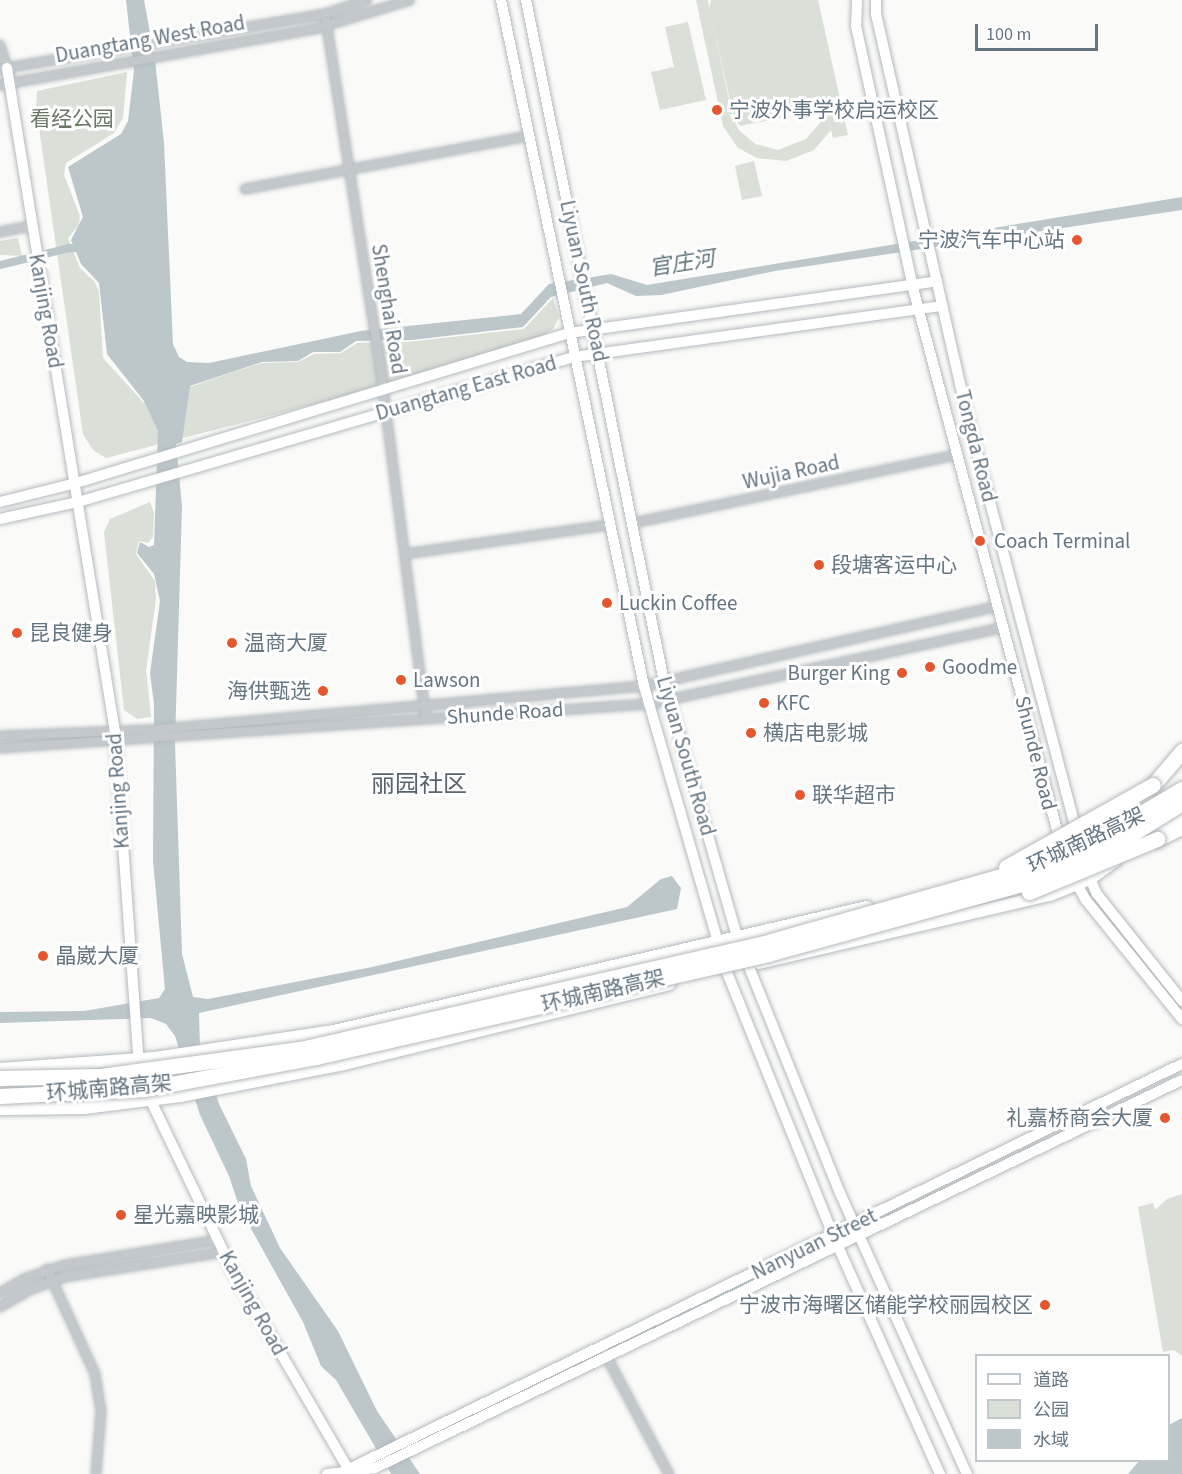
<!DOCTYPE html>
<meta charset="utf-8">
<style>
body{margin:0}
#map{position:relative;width:1182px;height:1474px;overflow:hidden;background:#fafaf8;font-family:"Source Sans 3","Noto Sans SC",sans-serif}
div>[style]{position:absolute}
.green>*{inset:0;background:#dadfd7}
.water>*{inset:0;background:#bbc7cb}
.canal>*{height:8px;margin:-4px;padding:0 4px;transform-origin:4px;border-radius:4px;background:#bbc7cb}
.roads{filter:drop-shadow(0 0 2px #b3babf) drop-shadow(0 0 2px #b3babf)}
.street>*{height:8px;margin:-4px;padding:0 4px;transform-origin:4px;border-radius:4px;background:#c3c8cc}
.secondary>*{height:10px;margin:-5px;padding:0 5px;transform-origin:5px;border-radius:5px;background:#fff}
.primary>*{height:12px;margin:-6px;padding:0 6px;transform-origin:6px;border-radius:6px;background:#fff}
.highway>*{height:15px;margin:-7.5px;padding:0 7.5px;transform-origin:7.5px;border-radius:7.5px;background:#fff}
.bridges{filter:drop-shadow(0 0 2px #b4b9bd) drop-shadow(0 0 2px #b4b9bd)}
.highway-bridge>*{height:15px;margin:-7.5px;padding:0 7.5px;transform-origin:7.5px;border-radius:7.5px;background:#fff}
.dots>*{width:16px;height:16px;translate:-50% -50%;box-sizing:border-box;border:3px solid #fff;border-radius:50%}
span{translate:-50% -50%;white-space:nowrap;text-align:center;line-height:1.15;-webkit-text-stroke:6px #fff;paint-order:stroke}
.street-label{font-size:21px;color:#657683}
.poi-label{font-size:21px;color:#657683}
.left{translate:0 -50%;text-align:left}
.right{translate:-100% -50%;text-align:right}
.park-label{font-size:21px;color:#687a64}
.water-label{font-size:22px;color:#60757c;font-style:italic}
.quarter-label{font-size:24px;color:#57646e}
.legend{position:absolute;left:975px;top:1354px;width:195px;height:108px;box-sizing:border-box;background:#fff;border:2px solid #c1c8cd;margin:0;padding:8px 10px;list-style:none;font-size:18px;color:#657683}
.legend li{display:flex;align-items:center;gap:12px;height:30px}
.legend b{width:30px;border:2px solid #c1c8cd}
.scale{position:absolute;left:975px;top:24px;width:123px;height:27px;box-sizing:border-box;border:3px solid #657683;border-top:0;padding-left:8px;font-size:18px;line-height:21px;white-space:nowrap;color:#657683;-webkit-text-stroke:4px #fff;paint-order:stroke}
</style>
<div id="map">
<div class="green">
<i style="clip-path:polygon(evenodd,696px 0,708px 0,709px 8px,711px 0,818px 0,848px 135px,833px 138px,831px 130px,814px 150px,786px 161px,757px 158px,738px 148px,723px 126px,696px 0,710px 12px,734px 118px,740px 126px,823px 110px,823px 101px,825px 108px,820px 123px,806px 139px,778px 150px,755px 144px,739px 130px,733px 118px,710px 12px)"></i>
<i style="clip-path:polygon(688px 22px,706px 100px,660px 110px,651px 72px,674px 67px,665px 27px)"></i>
<i style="clip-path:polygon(127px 72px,123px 118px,114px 133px,66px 163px,64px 175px,80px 216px,79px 225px,68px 238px,80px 268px,95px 282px,99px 292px,103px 358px,144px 403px,236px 371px,262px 363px,298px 362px,314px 354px,341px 353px,357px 343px,407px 342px,524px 329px,553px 298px,559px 317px,553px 329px,541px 337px,369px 390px,106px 458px,93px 450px,83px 434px,36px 107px,37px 91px)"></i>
<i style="clip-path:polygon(754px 161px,762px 196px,742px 200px,735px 166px)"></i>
<i style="clip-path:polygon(18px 238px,22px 256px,0 255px,0 241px)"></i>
<i style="clip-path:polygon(150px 502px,154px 513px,153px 537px,148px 543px,139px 541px,136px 554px,155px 581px,156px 599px,146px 670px,151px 717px,137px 719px,124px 710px,104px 532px,110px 519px)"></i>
<i style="clip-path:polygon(1182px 1194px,1182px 1356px,1174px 1350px,1163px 1352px,1138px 1207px,1153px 1203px,1155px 1210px,1167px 1199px)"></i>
</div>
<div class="water">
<i style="clip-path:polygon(126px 0,144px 0,155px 60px,164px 143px,173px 344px,179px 357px,187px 362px,209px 363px,361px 331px,521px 314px,549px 284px,611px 274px,647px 285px,1182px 197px,1182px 210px,775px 271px,661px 295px,636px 296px,607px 283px,551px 297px,523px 327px,412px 340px,356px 341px,340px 352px,313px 352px,298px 361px,262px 362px,190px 386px,182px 442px,176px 444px,182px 506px,175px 743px,182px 954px,193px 997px,208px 999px,372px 967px,627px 907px,661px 879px,672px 876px,681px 888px,677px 909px,199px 1013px,200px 1046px,219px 1104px,246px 1159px,251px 1186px,280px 1248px,338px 1331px,377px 1411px,420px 1474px,391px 1474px,336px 1380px,321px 1366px,303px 1322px,240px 1209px,229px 1176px,200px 1115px,175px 1036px,166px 1024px,151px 1018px,0 1023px,0 1012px,84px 1011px,159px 998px,165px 989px,153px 861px,154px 704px,150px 673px,160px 601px,154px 574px,137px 553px,140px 542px,149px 547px,154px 545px,158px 431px,144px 401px,107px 354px,99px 283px,81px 264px,71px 240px,83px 217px,68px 167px,121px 134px,128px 121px,134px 71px)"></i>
<i style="clip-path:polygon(1182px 1418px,1182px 1474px,1128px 1474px,1139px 1461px,1168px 1460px,1169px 1425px)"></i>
</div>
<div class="canal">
<i style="left:0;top:265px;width:71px;rotate:-13.8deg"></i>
<i style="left:69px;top:248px;width:14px"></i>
</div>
<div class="roads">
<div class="street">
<i style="left:325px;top:14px;width:348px;rotate:81.1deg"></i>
<i style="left:379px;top:358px;width:363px;rotate:82.6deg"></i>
<i style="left:0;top:45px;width:24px;rotate:73deg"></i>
<i style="left:0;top:69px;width:330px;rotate:-9.6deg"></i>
<i style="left:325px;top:14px;width:44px;rotate:-18.4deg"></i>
<i style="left:0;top:85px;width:320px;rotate:-10.1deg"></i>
<i style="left:315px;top:29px;width:99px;rotate:-17deg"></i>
<i style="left:245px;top:189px;width:289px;rotate:-10.6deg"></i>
<i style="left:0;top:232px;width:32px;rotate:-11deg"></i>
<i style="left:633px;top:523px;width:330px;rotate:-11.9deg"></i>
<i style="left:405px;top:554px;width:207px;rotate:-8.1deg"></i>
<i style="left:0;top:736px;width:150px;rotate:-2.3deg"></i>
<i style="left:150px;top:730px;width:496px;rotate:-5.1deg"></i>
<i style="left:644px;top:686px;width:363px;rotate:-12.7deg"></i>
<i style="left:0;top:748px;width:650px;rotate:-3.88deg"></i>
<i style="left:649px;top:704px;width:363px;rotate:-12.2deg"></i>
<i style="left:47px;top:1269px;width:115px;rotate:65.4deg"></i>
<i style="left:95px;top:1374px;width:37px;rotate:81deg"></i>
<i style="left:101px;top:1411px;width:63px;rotate:94.5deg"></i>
<i style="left:0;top:1293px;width:28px;rotate:-30deg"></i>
<i style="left:24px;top:1279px;width:43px;rotate:-18.9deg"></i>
<i style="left:65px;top:1265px;width:154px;rotate:-9.3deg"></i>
<i style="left:0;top:1307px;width:34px;rotate:-30deg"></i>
<i style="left:29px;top:1290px;width:37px;rotate:-20deg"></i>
<i style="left:64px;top:1277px;width:161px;rotate:-8.9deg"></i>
<i style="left:604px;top:1352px;width:138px;rotate:62deg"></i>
</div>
<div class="secondary">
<i style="left:501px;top:0;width:701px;rotate:78.23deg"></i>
<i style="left:644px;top:686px;width:296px;rotate:73.9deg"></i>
<i style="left:726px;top:970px;width:286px;rotate:68deg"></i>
<i style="left:833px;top:1235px;width:262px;rotate:65.9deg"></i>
<i style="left:526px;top:0;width:696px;rotate:78.56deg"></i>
<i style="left:664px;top:682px;width:265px;rotate:74deg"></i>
<i style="left:737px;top:937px;width:276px;rotate:68.1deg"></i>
<i style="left:840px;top:1193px;width:308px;rotate:65.7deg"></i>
<i style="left:857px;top:0;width:26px;rotate:92deg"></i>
<i style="left:856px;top:26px;width:272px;rotate:77.7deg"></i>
<i style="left:914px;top:292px;width:588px;rotate:75.11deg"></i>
<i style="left:876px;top:0;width:14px;rotate:90deg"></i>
<i style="left:876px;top:14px;width:414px;rotate:77.2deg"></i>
<i style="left:968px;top:418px;width:450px;rotate:75.3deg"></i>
<i style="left:7px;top:68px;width:673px;rotate:80.76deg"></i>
<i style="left:115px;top:732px;width:347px;rotate:85.9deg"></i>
<i style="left:140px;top:1078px;width:214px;rotate:64.3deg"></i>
<i style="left:233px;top:1271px;width:235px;rotate:59.8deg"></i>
<i style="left:0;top:502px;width:78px;rotate:-14deg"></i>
<i style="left:76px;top:483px;width:515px;rotate:-16.92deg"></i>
<i style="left:569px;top:333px;width:372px;rotate:-8deg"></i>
<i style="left:0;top:519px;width:80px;rotate:-12.3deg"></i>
<i style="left:78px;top:502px;width:517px;rotate:-16.3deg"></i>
<i style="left:574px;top:357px;width:372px;rotate:-7.9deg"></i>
<i style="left:1087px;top:871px;width:25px;rotate:67deg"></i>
<i style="left:1097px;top:894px;width:137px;rotate:51.5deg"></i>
<i style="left:1073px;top:877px;width:26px;rotate:61deg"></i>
<i style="left:1086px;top:900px;width:153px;rotate:51.1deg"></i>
<i style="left:351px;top:1468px;width:924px;rotate:-25.93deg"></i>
<i style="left:327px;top:1474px;width:48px;rotate:-7.1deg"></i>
<i style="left:375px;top:1468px;width:895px;rotate:-25.68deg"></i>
</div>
<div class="primary">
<i style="left:1149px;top:837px;width:40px;rotate:-34.9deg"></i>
<i style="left:759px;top:963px;width:299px;rotate:-13.2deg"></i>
<i style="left:1050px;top:895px;width:43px;rotate:-21.8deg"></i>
<i style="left:1090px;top:879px;width:31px;rotate:-36deg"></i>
<i style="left:0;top:1069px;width:155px;rotate:-4.1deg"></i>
<i style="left:155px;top:1058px;width:181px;rotate:-8.6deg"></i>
<i style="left:334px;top:1031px;width:547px;rotate:-13.1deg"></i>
<i style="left:0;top:1109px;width:84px;rotate:-0.7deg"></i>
<i style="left:84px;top:1108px;width:97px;rotate:-7.1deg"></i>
<i style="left:180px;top:1096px;width:167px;rotate:-11deg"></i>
<i style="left:344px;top:1064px;width:335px;rotate:-13.8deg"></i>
</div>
<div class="highway">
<i style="left:1153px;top:785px;width:45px;rotate:-49.5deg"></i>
<i style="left:1157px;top:839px;width:28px;rotate:-27deg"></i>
</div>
</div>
<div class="bridges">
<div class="highway-bridge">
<i style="left:1006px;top:867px;width:168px;rotate:-29.2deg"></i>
<i style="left:1029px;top:892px;width:139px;rotate:-22.5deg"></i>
<i style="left:0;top:1078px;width:100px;rotate:-1.1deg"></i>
<i style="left:100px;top:1076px;width:203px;rotate:-7.7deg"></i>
<i style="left:301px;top:1049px;width:482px;rotate:-12.9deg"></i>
<i style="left:771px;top:941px;width:283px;rotate:-15.8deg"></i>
<i style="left:1043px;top:864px;width:58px;rotate:-24.4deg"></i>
<i style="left:1096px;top:840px;width:100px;rotate:-30.7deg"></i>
<i style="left:0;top:1096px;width:144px;rotate:-2.8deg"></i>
<i style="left:144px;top:1089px;width:175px;rotate:-10.5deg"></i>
<i style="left:316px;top:1057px;width:464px;rotate:-12.8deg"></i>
<i style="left:768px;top:954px;width:283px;rotate:-15.4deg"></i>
<i style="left:1041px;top:879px;width:65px;rotate:-23.4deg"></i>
<i style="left:1101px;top:853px;width:95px;rotate:-31.7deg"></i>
</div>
</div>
<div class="dots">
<i style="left:717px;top:110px;background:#e4572e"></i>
<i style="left:1077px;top:240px;background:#e4572e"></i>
<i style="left:980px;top:541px;background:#e4572e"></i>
<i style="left:819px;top:565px;background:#e4572e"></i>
<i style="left:607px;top:603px;background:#e4572e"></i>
<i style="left:17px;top:633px;background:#e4572e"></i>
<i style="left:232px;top:643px;background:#e4572e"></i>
<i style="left:930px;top:667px;background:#e4572e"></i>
<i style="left:902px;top:673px;background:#e4572e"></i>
<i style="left:401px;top:680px;background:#e4572e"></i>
<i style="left:323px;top:691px;background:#e4572e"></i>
<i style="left:764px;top:703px;background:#e4572e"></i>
<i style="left:751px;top:733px;background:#e4572e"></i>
<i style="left:800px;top:795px;background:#e4572e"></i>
<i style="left:43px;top:956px;background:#e4572e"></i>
<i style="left:1165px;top:1118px;background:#e4572e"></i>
<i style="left:121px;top:1215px;background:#e4572e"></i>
<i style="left:1045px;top:1305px;background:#e4572e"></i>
</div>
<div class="street-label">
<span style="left:150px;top:39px;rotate:-10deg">Duangtang West Road</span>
<span style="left:584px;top:281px;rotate:78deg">Liyuan South Road</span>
<span style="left:389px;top:309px;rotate:81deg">Shenghai Road</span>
<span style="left:46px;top:311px;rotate:80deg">Kanjing Road</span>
<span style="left:466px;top:388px;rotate:-16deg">Duangtang East Road</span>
<span style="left:976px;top:446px;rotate:76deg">Tongda Road</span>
<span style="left:791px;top:472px;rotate:-12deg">Wujia Road</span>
<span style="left:505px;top:713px;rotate:-4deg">Shunde Road</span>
<span style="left:1036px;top:753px;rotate:76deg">Shunde Road</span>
<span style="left:686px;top:756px;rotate:74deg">Liyuan South Road</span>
<span style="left:118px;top:791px;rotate:-94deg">Kanjing Road</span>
<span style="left:1086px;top:840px;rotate:-25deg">环城南路高架</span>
<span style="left:603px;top:991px;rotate:-13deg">环城南路高架</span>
<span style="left:109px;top:1088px;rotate:-5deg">环城南路高架</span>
<span style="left:814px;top:1244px;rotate:-26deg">Nanyuan Street</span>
<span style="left:253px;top:1303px;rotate:61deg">Kanjing Road</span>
</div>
<div class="poi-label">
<span class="left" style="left:729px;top:110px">宁波外事学校启运校区</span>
<span class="right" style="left:1065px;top:240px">宁波汽车中心站</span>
<span class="left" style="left:994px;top:541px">Coach Terminal</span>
<span class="left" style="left:831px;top:565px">段塘客运中心</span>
<span class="left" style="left:619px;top:603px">Luckin Coffee</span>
<span class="left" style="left:29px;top:633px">昆良健身</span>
<span class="left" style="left:244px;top:643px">温商大厦</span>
<span class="left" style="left:942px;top:667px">Goodme</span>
<span class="right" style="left:890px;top:673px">Burger King</span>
<span class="left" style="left:413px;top:680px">Lawson</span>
<span class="right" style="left:311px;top:691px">海供甄选</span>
<span class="left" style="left:776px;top:703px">KFC</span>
<span class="left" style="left:763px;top:733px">横店电影城</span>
<span class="left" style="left:812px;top:795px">联华超市</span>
<span class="left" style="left:55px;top:956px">晶崴大厦</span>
<span class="right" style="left:1153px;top:1118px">礼嘉桥商会大厦</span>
<span class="left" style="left:133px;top:1215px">星光嘉映影城</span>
<span class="right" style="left:1033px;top:1305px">宁波市海曙区储能学校丽园校区</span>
</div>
<div class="park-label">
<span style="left:72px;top:119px">看经公园</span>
</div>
<div class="water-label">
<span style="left:682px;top:264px;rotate:-9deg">官庄河</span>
</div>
<div class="quarter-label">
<span style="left:419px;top:785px">丽园社区</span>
</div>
<ul class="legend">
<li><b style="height:8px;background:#fff"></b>道路</li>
<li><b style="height:16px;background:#dadfd7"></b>公园</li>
<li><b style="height:16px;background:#bbc7cb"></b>水域</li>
</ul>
<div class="scale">100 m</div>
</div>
